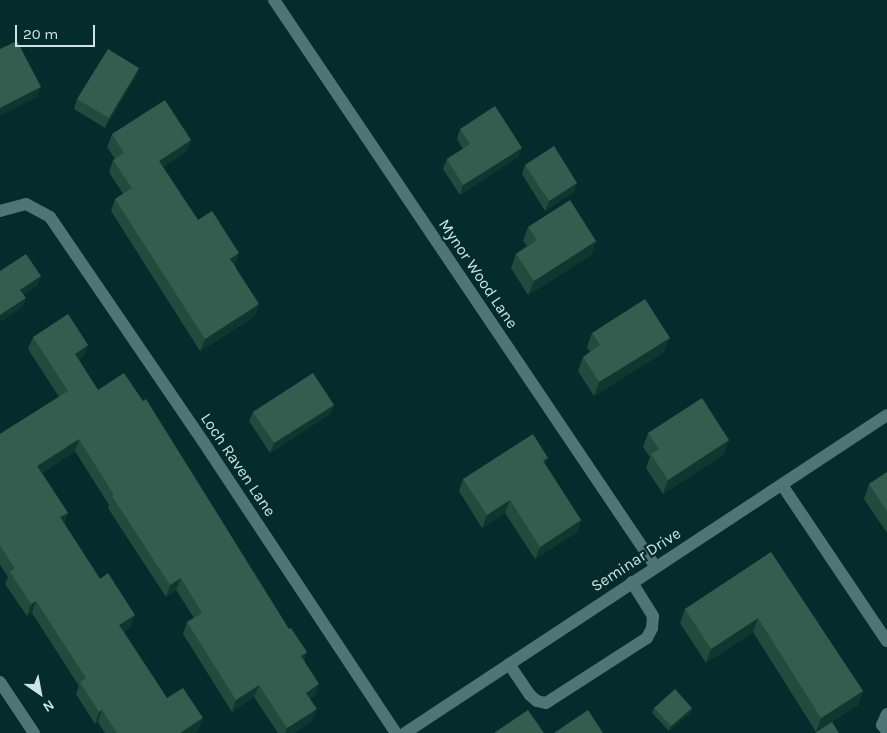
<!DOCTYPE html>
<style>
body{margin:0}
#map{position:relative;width:887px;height:733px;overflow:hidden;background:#042c2d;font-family:Karla,sans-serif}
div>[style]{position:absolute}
.lane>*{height:12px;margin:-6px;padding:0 6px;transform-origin:6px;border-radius:6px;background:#4f7576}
.street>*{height:12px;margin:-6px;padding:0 6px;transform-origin:6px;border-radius:6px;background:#4f7576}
.secondary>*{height:12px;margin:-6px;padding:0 6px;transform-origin:6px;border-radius:6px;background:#4f7576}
.wall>*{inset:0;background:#214b3d}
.shaded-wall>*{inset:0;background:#0e382f}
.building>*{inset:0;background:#345c4f}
span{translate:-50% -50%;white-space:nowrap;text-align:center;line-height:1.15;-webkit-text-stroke:4.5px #042c2d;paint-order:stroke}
.street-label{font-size:16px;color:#cee3e3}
.north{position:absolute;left:15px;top:668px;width:50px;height:50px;-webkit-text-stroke:4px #042c2d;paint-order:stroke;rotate:147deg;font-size:14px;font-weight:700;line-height:20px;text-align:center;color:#cee3e3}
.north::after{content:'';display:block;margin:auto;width:18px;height:22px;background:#cee3e3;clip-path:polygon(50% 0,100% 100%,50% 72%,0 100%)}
.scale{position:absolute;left:15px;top:25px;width:80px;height:22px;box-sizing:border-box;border:2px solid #cee3e3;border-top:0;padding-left:6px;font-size:15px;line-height:18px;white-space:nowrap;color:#cee3e3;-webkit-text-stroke:4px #042c2d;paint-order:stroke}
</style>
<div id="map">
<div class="lane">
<i style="left:509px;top:664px;width:37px;rotate:56deg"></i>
<i style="left:530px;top:695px;width:9px;rotate:41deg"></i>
<i style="left:537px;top:701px;width:9px;rotate:13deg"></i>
<i style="left:546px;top:703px;width:120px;rotate:-32.8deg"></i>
<i style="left:647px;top:638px;width:11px;rotate:-63deg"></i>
<i style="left:652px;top:628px;width:12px;rotate:-85deg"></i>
<i style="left:653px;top:616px;width:40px;rotate:-122deg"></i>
<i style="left:887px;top:714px;width:12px;rotate:114deg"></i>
<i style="left:882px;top:725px;width:8px;rotate:50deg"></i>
</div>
<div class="street">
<i style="left:274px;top:0;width:682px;rotate:56.05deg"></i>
<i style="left:0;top:211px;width:27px;rotate:-15deg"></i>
<i style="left:26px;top:204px;width:27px;rotate:28deg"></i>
<i style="left:50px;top:217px;width:273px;rotate:55.7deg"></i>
<i style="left:204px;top:443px;width:348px;rotate:56.5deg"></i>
<i style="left:0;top:682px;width:61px;rotate:56.3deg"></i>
</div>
<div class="secondary">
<i style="left:782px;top:485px;width:188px;rotate:56.1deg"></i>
<i style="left:405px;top:733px;width:577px;rotate:-33.41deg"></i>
</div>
<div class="wall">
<i style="clip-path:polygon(139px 68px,135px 78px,105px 128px,74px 109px,77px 99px)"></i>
<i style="clip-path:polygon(460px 129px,518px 157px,460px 195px,443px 169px,447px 159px,463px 149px,457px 139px)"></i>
<i style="clip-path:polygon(112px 134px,191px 140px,186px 152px,163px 167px,198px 220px,235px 265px,255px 316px,200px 351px,111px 211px,115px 199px,123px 194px,109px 172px,113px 160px,115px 159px,107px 147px)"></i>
<i style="clip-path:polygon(525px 165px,577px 183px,574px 192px,545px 211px,522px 174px)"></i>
<i style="clip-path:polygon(528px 227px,596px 241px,591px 255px,528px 295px,511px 268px,516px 254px,527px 246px,523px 241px)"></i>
<i style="clip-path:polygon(592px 333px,664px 352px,594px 396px,578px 371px,583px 357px,590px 352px,587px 347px)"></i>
<i style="clip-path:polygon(33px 337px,88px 345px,83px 357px,79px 360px,98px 390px,307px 652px,304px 660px,315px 696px,310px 699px,312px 721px,294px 733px,278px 733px,254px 697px,232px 712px,183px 634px,187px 622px,194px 618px,176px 590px,166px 597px,108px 508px,109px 505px,75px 451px,42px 473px,68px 513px,64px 523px,131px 627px,124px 632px,167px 698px,198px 731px,194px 733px,105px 733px,98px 722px,95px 724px,76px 694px,79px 686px,32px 613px,27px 616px,5px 584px,8px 577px,0 565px,0 434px,59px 397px,28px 349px)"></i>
<i style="clip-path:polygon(334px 405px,330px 414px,270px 453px,249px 421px,253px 412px)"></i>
<i style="clip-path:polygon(648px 433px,729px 440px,724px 454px,663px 494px,646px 468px,650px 457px,643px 447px)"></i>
<i style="clip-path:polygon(546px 465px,581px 520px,577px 532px,535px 559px,505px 513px,482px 528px,459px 491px,463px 479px)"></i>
<i style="clip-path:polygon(887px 472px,887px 533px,864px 499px,869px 484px)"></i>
<i style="clip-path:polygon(771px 552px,863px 691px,858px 705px,816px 732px,753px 632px,706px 663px,680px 623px,685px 609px)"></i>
<i style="clip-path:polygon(654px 708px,692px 708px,690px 713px,669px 731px,652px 713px)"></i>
</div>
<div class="shaded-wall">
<i style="clip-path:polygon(139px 68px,135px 78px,105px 128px,109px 118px)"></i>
<i style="clip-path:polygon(41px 87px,37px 97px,0 116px,0 108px)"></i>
<i style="clip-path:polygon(191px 140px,186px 152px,155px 173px,159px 161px)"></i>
<i style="clip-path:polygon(522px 148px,518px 157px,460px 195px,463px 185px)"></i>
<i style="clip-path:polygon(577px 183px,574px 192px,545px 211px,549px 201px)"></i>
<i style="clip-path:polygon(596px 241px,591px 255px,528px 295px,534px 281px)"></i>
<i style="clip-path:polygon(239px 253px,235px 265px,230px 259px)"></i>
<i style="clip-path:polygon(41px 276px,37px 286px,16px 300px,20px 290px)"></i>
<i style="clip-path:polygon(26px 298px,22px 308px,0 322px,0 315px)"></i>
<i style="clip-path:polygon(259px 304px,255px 316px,200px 351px,205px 339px)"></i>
<i style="clip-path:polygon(670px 338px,664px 352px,594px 396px,599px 382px)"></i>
<i style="clip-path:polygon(88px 345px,83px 357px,70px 366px,75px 354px)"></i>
<i style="clip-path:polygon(334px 405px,330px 414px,270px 453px,274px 443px)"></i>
<i style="clip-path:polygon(79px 439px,75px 451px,33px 479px,37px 466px)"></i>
<i style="clip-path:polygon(729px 440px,724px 454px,663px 494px,668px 480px)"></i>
<i style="clip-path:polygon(548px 458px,544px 470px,543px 461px)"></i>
<i style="clip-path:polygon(510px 500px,505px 513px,482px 528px,487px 515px)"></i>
<i style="clip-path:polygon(68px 513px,63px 525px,60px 517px)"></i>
<i style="clip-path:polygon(581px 520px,577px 532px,535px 559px,540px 547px)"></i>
<i style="clip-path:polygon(181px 578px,176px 590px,166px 597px,170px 585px)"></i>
<i style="clip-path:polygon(36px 601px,32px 613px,27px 616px,31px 604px)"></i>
<i style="clip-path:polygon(135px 615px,131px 627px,115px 637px,119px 625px)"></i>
<i style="clip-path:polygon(758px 618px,753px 632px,706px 663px,711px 649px)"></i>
<i style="clip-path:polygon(307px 652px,303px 664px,301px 656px)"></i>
<i style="clip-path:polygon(319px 684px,315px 696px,302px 705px,306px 693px)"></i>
<i style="clip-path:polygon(259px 685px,254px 697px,232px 712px,236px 700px)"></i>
<i style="clip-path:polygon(863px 691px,858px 705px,816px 732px,821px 718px)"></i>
<i style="clip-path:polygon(692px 708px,690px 713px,669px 731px,671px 726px)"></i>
<i style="clip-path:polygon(317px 709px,312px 721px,294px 733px,285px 733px,287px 728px)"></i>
<i style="clip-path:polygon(102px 710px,98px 722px,95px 724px,99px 712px)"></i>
<i style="clip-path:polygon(203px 718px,198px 731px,194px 733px,180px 733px)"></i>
</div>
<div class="building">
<i style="clip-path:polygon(17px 41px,41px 87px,0 108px,0 49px)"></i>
<i style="clip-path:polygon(108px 49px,139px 68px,109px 118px,77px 99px)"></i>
<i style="clip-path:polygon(165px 100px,191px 140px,159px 161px,198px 220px,212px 211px,239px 253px,230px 259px,259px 304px,205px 339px,115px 199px,132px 188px,113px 160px,124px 153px,112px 134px)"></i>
<i style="clip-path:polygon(495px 106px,522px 148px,463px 185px,447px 159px,470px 144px,460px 129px)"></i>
<i style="clip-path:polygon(554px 146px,577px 183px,549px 201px,525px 165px)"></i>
<i style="clip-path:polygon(570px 200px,596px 241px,534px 281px,516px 254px,537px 240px,528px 227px)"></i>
<i style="clip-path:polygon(26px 254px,41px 276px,20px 290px,26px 298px,0 315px,0 271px)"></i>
<i style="clip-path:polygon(645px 299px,670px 338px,599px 382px,583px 357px,600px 345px,592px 333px)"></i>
<i style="clip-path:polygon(68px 314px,88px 345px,75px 354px,98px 390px,124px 373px,143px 401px,146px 399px,289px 629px,291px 628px,307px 652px,301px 656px,319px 684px,306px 693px,317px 709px,287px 728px,259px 685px,236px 700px,187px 622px,202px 613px,181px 578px,170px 585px,112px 496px,114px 495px,79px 439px,37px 466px,68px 513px,60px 517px,100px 579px,108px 573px,135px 615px,119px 625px,167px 698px,183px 688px,203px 718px,180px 733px,117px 733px,102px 710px,99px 712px,80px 682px,86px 678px,36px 601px,31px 604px,10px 572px,15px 568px,0 546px,0 434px,68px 391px,33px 337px)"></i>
<i style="clip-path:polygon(313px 373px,334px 405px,274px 443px,253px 412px)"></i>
<i style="clip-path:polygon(702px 398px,729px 440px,668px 480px,651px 454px,659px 449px,648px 433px)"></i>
<i style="clip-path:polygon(533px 434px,548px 458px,543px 461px,581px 520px,540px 547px,510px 500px,487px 515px,463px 479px)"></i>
<i style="clip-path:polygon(887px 472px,887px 511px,869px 484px)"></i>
<i style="clip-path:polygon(771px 552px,863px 691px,821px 718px,758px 618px,711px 649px,685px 609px)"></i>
<i style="clip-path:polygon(675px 689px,692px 708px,671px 726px,654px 708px)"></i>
<i style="clip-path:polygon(528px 710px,544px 733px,494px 733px)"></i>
<i style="clip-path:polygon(588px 710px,603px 733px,554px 733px)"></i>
<i style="clip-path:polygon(832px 722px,839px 733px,815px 733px)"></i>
</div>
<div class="street-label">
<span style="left:478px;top:274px;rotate:56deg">Mynor Wood Lane</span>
<span style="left:238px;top:465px;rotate:56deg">Loch Raven Lane</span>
<span style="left:636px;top:560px;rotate:-33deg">Seminar Drive</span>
</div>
<div class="north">N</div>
<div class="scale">20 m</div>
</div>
